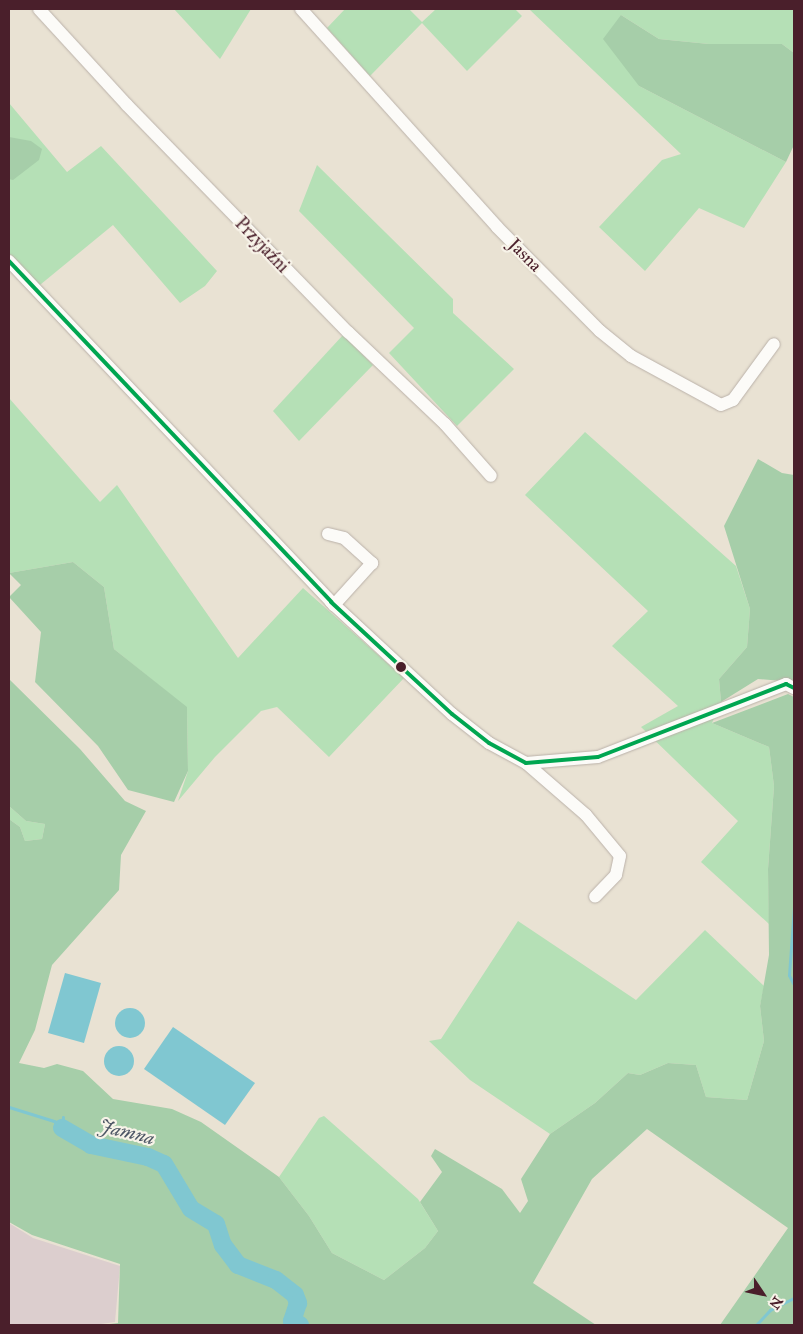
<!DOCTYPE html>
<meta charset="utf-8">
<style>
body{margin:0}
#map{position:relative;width:803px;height:1334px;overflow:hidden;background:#e9e2d3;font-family:"IM FELL Great Primer",serif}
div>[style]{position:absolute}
.industrial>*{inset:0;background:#dccece}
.green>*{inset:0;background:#b5e0b6}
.forest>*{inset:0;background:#a6cea9}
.water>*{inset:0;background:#80c7d1}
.round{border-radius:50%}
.stream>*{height:3px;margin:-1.5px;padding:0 1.5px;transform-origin:1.5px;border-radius:1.5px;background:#80c7d1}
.river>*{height:18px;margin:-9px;padding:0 9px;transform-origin:9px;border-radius:9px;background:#80c7d1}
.roads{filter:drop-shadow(0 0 1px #bab1a9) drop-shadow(0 0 1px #bab1a9)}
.minor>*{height:12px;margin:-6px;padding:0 6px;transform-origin:6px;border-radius:6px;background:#fcfbf8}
.bus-1>*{height:4px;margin:-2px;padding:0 2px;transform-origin:2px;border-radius:2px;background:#00a651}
.dots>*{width:14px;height:14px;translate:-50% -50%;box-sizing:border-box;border:2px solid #f7f3e8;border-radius:50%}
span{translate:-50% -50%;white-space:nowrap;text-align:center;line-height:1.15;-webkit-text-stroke:4.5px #f7f3e8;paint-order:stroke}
.street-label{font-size:18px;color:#4a1f2b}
.water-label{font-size:19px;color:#4d5665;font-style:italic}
.frame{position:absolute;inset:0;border:10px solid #4a1f2b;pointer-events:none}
.north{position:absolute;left:738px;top:1269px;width:50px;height:50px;-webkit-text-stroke:4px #f7f3e8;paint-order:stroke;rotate:124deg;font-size:14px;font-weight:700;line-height:20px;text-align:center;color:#4a1f2b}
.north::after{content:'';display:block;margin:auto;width:18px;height:22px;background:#4a1f2b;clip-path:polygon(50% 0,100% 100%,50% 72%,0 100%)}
</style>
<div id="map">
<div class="industrial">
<i style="clip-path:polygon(9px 1223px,33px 1238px,120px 1266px,115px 1322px,94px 1325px,9px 1325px)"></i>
</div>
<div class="green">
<i style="clip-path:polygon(174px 9px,251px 9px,220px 59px)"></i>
<i style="clip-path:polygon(345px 9px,409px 9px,422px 22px,436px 9px,515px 9px,522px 16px,467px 71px,422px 23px,370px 76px,327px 28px)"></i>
<i style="clip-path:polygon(529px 9px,794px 9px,794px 53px,782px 44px,709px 44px,659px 39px,621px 15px,639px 86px,786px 162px,744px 228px,699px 208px,645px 271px,599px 227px,662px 160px,681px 154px)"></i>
<i style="clip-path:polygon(9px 103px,67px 172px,101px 146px,217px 271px,205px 286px,180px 303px,113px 225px,35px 289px,9px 261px)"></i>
<i style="clip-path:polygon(317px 165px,453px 299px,453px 313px,514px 369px,457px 426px,389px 353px,414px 328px,299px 211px)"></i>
<i style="clip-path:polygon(343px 335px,373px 365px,299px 441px,273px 411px)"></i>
<i style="clip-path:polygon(9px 398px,100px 502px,117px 485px,238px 658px,303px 588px,404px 678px,329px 757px,277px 707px,261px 711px,215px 757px,178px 801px,188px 771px,187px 708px,114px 649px,104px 587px,73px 562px,9px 573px)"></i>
<i style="clip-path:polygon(585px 432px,736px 566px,750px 609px,747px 647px,719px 679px,721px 702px,712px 723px,769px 747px,774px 786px,768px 869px,769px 924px,701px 862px,738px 821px,641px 727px,678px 706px,612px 646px,648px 611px,525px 495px)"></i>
<i style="clip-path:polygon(9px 806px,26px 821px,45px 824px,42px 839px,25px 841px,20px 827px,9px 819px)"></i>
<i style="clip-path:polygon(518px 921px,636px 1000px,705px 930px,764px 986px,760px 1006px,764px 1041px,747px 1100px,706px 1097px,696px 1065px,668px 1063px,640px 1075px,628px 1073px,595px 1103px,550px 1134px,470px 1080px,429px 1041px,441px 1039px)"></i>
<i style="clip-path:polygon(324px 1116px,418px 1199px,438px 1231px,425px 1248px,384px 1280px,332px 1253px,309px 1216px,279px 1177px,319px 1118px)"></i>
</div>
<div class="forest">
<i style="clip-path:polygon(621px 15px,659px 39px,709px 44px,782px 44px,794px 53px,794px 145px,786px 162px,639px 86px,603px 39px)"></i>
<i style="clip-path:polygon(9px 137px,31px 141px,42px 149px,39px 160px,13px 180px,9px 179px)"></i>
<i style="clip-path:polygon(758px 459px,782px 473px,794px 475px,794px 682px,758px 679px,721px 702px,719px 679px,747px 647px,750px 609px,724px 526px)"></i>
<i style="clip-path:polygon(73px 562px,104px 587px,114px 649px,187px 707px,188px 771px,174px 802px,128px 790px,98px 746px,35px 682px,41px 632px,9px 597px,21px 585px,9px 573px)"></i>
<i style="clip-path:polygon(9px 679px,80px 749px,125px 801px,146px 811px,121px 855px,119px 890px,52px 965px,35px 1030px,19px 1063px,44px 1068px,57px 1064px,83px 1071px,113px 1099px,172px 1109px,201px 1122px,279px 1177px,309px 1216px,332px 1253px,384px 1280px,425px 1248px,438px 1231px,420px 1202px,442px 1172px,431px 1156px,435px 1149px,502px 1189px,520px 1213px,528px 1201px,521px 1179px,550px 1134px,595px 1103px,628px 1073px,640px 1075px,668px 1063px,696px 1065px,706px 1097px,747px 1100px,764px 1041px,760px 1006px,769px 955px,768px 869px,774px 786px,769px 747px,712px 723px,788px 694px,794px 697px,794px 1325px,720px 1325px,788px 1228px,647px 1129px,592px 1179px,533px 1283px,596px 1325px,102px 1325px,118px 1323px,120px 1264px,32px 1235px,9px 1222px,9px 819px,20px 827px,25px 841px,42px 839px,45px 824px,26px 821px,9px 806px)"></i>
</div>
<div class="water">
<i style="clip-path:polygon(65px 973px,101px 983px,84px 1043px,48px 1033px)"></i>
<i class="round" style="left:115px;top:1008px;width:30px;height:30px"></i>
<i style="clip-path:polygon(173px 1027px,255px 1083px,225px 1125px,144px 1069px)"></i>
<i class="round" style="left:104px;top:1046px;width:30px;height:30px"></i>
</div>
<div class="stream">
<i style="left:793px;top:983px;width:9px;rotate:-117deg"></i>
<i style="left:789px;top:975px;width:68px;rotate:-85.8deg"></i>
<i style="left:9px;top:1107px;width:47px;rotate:17.3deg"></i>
<i style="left:54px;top:1121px;width:11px;rotate:41deg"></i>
<i style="left:62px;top:1128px;width:11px;rotate:-85deg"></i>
<i style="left:756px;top:1325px;width:21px;rotate:-47deg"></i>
<i style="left:770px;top:1310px;width:27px;rotate:-27deg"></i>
</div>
<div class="river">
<i style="left:62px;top:1128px;width:34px;rotate:30deg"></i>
<i style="left:91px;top:1145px;width:58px;rotate:11.9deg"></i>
<i style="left:148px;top:1157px;width:17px;rotate:24deg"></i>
<i style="left:164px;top:1164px;width:52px;rotate:59deg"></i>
<i style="left:191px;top:1209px;width:29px;rotate:31deg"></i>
<i style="left:216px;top:1224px;width:22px;rotate:72deg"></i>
<i style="left:223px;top:1245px;width:25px;rotate:53deg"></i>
<i style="left:238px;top:1265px;width:41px;rotate:21.5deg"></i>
<i style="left:276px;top:1280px;width:24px;rotate:38deg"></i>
<i style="left:295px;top:1295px;width:9px;rotate:69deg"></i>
<i style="left:298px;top:1303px;width:19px;rotate:108deg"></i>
<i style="left:292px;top:1321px;width:9px;rotate:27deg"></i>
</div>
<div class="roads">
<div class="minor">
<i style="left:39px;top:9px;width:130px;rotate:47.5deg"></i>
<i style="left:127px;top:105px;width:317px;rotate:45.8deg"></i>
<i style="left:348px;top:332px;width:134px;rotate:43.5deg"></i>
<i style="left:445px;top:424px;width:69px;rotate:48.5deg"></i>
<i style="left:301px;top:9px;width:293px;rotate:48deg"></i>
<i style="left:497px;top:227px;width:146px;rotate:45.3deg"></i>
<i style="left:600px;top:331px;width:40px;rotate:39deg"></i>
<i style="left:631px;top:356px;width:102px;rotate:28.6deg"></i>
<i style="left:721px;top:405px;width:13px;rotate:-23deg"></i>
<i style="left:733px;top:400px;width:69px;rotate:-53.8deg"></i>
<i style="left:9px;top:261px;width:469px;rotate:46.6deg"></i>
<i style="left:331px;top:602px;width:165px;rotate:42.8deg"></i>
<i style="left:452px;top:714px;width:47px;rotate:38.1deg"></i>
<i style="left:489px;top:743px;width:42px;rotate:28.4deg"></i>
<i style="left:526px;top:763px;width:72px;rotate:-4.8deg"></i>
<i style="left:598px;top:757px;width:202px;rotate:-21.2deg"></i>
<i style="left:786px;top:684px;width:9px;rotate:27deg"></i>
<i style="left:328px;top:534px;width:16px;rotate:14deg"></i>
<i style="left:344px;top:538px;width:38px;rotate:42deg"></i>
<i style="left:372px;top:563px;width:57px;rotate:132.1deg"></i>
<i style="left:526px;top:763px;width:79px;rotate:40.9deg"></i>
<i style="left:586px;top:815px;width:53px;rotate:50.3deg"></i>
<i style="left:620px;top:856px;width:19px;rotate:102deg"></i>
<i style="left:616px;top:875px;width:30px;rotate:134deg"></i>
</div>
</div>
<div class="bus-1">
<i style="left:9px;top:261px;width:469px;rotate:46.6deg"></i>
<i style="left:331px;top:602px;width:165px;rotate:42.8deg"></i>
<i style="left:452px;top:714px;width:47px;rotate:38.1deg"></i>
<i style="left:489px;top:743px;width:42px;rotate:28.4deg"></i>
<i style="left:526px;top:763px;width:72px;rotate:-4.8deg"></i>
<i style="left:598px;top:757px;width:202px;rotate:-21.2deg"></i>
<i style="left:786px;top:684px;width:9px;rotate:27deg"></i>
</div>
<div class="dots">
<i style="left:401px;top:667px;background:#4a1f2b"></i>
</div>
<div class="street-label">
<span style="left:262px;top:245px;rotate:46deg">Przyjaźni</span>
<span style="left:525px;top:255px;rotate:45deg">Jasna</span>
</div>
<div class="water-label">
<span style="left:127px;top:1132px;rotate:14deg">Jamna</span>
</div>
<div class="frame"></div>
<div class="north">N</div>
</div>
